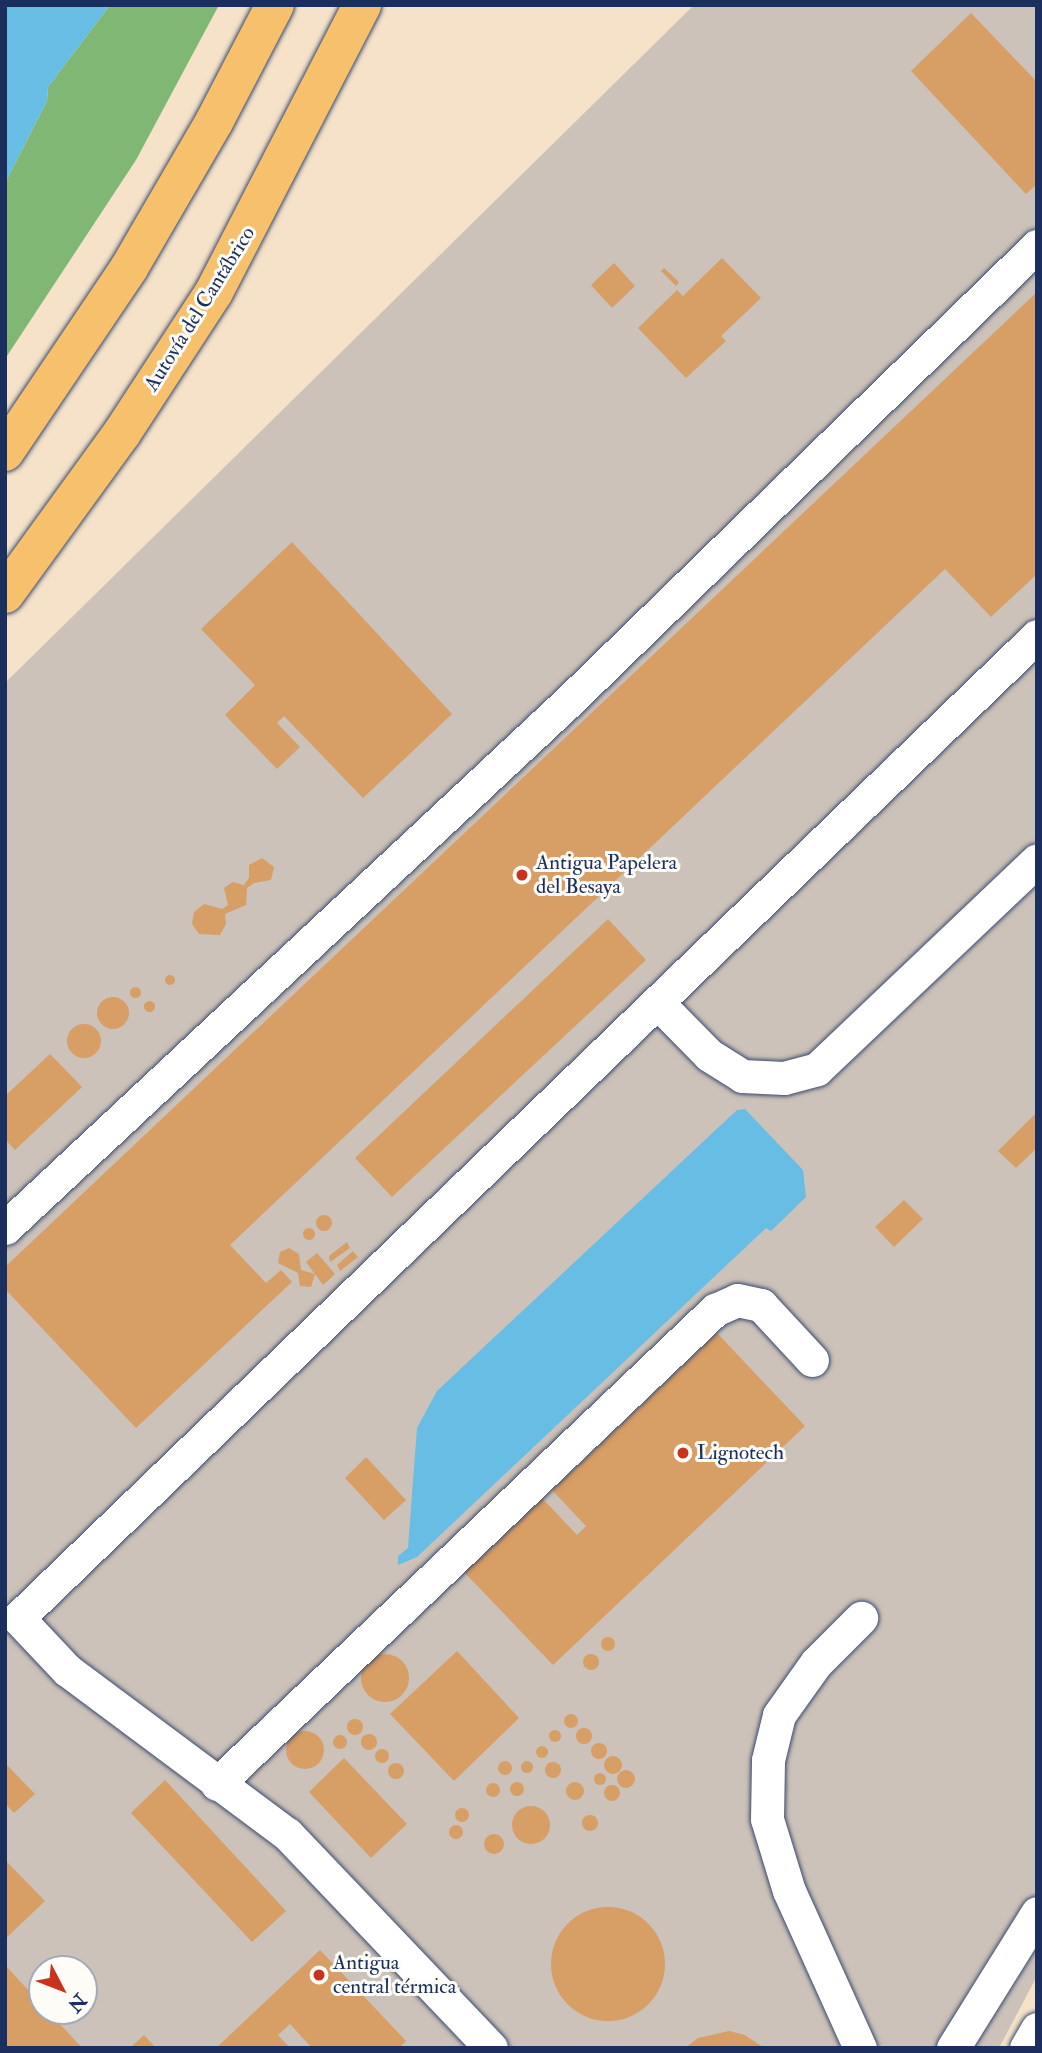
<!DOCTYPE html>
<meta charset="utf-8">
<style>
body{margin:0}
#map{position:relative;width:1042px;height:2053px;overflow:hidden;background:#f5e2c9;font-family:"IM FELL Double Pica",serif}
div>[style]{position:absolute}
.industrial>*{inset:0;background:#ccc2b9}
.forest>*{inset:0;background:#80b774}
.water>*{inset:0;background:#67bde4}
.building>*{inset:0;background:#d79e65}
.round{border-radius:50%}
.roads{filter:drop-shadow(0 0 2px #3c4a6e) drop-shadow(0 0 2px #3c4a6e)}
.minor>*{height:33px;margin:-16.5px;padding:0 16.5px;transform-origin:16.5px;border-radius:16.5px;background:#fff}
.highway>*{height:38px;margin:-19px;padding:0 19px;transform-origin:19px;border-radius:19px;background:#f7c06c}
.dots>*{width:19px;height:19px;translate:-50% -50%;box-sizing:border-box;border:4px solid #fdfcf7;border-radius:50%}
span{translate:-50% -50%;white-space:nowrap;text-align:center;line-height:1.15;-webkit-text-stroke:6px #fdfcf7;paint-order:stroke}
.street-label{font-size:21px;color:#1b2f5e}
.poi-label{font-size:21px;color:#1b2f5e}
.left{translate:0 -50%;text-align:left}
.frame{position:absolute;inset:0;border:7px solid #1b2f5e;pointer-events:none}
.north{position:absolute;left:28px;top:1955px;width:70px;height:70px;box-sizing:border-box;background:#fdfcf7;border:2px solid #a3aaba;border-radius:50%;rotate:132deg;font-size:19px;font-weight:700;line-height:28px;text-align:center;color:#1b2f5e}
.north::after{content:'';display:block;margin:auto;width:24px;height:32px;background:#c8321e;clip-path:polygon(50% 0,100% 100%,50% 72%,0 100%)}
</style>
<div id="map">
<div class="industrial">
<i style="clip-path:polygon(evenodd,694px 5px,1037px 5px,1037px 1976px,999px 2048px,5px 2048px,5px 683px,694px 5px,42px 1969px,84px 1969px,84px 2011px,42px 2011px,42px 1969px)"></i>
</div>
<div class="forest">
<i style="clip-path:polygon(110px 5px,219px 5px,136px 160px,5px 359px,5px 183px,47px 101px,48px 87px)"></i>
</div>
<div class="water">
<i style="clip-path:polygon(5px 5px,110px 5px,48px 87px,47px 101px,5px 183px)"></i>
<i style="clip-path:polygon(745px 1109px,803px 1170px,806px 1197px,771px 1231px,766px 1228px,417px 1557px,398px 1565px,398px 1556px,408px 1548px,417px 1428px,437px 1391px,737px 1110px)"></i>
</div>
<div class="building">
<i style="clip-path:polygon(971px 13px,1037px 82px,1037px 184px,1026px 194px,911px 71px)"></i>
<i style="clip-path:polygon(722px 258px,761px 298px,721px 336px,726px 341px,686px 378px,638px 328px,677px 290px,683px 296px)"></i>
<i style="clip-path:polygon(614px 263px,635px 286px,612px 308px,591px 285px)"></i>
<i style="clip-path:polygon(664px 268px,679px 282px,676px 286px,661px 271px)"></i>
<i style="clip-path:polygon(1037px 292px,1037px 574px,991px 617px,945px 569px,230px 1245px,266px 1283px,281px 1270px,292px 1282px,136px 1428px,5px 1289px,5px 1267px)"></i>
<i style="clip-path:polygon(292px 542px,452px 714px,363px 798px,284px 716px,277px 723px,300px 747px,277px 769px,225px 715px,255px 685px,201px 629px)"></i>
<i style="clip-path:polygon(262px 858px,274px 867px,271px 880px,254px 883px,247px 888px,246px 905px,225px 914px,226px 924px,220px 935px,199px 934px,192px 924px,194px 912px,204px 904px,222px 909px,228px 905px,224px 888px,233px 882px,244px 885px,249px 878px,249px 865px)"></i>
<i style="clip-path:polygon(608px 919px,646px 960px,392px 1197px,355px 1158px)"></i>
<i class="round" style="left:165px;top:975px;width:10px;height:10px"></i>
<i class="round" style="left:129.5px;top:986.5px;width:11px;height:11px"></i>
<i class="round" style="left:97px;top:997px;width:32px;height:32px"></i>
<i class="round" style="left:143.5px;top:1000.5px;width:11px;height:11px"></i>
<i class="round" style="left:67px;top:1024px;width:34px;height:34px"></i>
<i style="clip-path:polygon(50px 1054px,82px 1087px,15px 1150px,5px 1139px,5px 1096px)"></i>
<i style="clip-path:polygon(1037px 1112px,1037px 1148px,1016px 1168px,998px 1151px)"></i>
<i style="clip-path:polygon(904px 1200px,923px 1219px,894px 1247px,875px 1227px)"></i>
<i class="round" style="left:316px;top:1215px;width:16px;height:16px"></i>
<i class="round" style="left:303px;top:1228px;width:12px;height:12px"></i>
<i style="clip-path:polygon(347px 1242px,350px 1248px,330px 1262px,329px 1256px)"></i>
<i style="clip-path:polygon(289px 1248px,299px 1254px,301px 1270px,315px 1274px,311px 1287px,300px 1286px,298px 1273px,278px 1263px,280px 1252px)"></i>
<i style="clip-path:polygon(353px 1251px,358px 1257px,340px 1271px,337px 1265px)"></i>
<i style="clip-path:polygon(317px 1253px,335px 1274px,323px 1285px,306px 1262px)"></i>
<i style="clip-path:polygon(717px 1333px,805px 1426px,553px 1665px,464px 1572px,542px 1498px,577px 1535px,586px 1526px,552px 1490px)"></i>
<i style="clip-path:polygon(366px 1457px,406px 1500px,384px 1520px,345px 1478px)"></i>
<i class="round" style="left:601px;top:1637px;width:14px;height:14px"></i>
<i style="clip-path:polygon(457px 1651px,519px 1718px,454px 1781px,390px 1714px)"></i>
<i class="round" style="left:583px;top:1654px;width:16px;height:16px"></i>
<i class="round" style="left:361px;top:1654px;width:48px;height:48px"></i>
<i class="round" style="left:564px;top:1714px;width:14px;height:14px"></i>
<i class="round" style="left:347px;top:1719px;width:16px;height:16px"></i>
<i class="round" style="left:576px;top:1728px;width:16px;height:16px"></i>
<i class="round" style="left:549px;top:1730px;width:12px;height:12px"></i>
<i class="round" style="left:286px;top:1731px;width:38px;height:38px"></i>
<i class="round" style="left:361px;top:1734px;width:16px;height:16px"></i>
<i class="round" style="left:333px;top:1735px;width:14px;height:14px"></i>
<i class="round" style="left:591px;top:1743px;width:16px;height:16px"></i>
<i class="round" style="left:536px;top:1746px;width:12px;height:12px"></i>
<i class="round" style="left:375px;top:1749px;width:14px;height:14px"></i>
<i class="round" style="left:604px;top:1756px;width:18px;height:18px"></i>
<i style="clip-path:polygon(344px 1758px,407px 1824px,371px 1858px,309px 1792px)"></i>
<i class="round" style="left:498px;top:1761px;width:14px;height:14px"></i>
<i class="round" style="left:521px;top:1761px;width:12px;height:12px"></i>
<i class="round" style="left:545px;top:1762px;width:16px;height:16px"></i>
<i style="clip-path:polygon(5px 1763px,35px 1794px,14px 1813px,5px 1803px)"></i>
<i class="round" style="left:388px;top:1763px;width:16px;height:16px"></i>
<i class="round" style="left:617px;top:1770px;width:18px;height:18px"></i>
<i class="round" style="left:594px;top:1773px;width:12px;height:12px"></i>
<i style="clip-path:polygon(165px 1780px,286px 1911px,252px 1942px,131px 1813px)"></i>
<i class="round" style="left:510px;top:1782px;width:14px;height:14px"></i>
<i class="round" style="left:566px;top:1782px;width:18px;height:18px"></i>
<i class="round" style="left:486px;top:1783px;width:14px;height:14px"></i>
<i class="round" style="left:604px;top:1785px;width:16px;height:16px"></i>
<i class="round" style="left:512px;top:1806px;width:38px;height:38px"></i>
<i class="round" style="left:455px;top:1808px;width:14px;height:14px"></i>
<i class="round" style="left:582px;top:1815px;width:16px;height:16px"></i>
<i class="round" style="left:449px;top:1825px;width:14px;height:14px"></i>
<i class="round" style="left:484px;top:1834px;width:20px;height:20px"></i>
<i style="clip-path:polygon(5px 1860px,45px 1901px,5px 1939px)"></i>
<i class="round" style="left:551px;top:1907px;width:114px;height:114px"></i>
<i style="clip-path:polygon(320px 1950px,406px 2041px,399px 2048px,312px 2048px,290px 2024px,278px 2035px,290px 2048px,216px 2048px)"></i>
<i style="clip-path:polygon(5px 1965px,42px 2005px,42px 2011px,48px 2011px,82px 2048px,5px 2048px)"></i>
<i style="clip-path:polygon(729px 2031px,745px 2035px,764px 2048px,685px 2048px,698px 2038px)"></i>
<i style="clip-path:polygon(144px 2035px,156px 2048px,130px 2048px)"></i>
</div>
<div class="roads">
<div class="minor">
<i style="left:657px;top:1002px;width:74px;rotate:45.5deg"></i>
<i style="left:709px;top:1055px;width:39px;rotate:32deg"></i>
<i style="left:742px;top:1076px;width:42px;rotate:2.7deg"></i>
<i style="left:784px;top:1078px;width:34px;rotate:-15deg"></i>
<i style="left:817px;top:1069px;width:303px;rotate:-43.5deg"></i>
<i style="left:5px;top:1228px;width:772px;rotate:-43.06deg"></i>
<i style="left:569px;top:701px;width:653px;rotate:-44.19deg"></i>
<i style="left:217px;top:1784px;width:688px;rotate:-43.59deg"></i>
<i style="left:715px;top:1310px;width:24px;rotate:-24deg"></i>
<i style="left:737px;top:1300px;width:25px;rotate:12deg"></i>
<i style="left:761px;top:1305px;width:75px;rotate:47.2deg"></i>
<i style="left:491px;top:2048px;width:296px;rotate:-133.6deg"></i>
<i style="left:287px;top:1834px;width:274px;rotate:-143.3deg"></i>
<i style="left:67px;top:1670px;width:71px;rotate:-133.3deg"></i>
<i style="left:18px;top:1618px;width:1415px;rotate:-43.94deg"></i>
<i style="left:860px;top:2048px;width:172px;rotate:-114.3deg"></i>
<i style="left:789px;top:1891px;width:75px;rotate:-107deg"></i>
<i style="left:767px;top:1819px;width:59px;rotate:-89deg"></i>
<i style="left:768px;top:1760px;width:46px;rotate:-76.3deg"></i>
<i style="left:779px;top:1715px;width:64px;rotate:-54.6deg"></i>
<i style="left:816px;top:1663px;width:64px;rotate:-45deg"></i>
<i style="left:953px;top:2048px;width:159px;rotate:-58.1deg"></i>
<i style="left:1026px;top:2048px;width:22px;rotate:-60deg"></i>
</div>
<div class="highway">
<i style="left:5px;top:452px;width:222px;rotate:-56deg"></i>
<i style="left:129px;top:268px;width:169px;rotate:-59.8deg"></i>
<i style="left:214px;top:122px;width:132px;rotate:-62.5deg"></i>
<i style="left:5px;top:594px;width:199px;rotate:-54deg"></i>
<i style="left:122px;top:433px;width:168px;rotate:-56.9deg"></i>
<i style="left:214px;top:292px;width:323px;rotate:-62.7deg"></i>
</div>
</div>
<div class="dots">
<i style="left:522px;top:875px;background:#c8321e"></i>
<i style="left:683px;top:1453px;background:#c8321e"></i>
<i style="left:319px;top:1975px;background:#c8321e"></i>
</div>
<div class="street-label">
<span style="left:200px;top:309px;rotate:-58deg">Autovía del Cantábrico</span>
</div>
<div class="poi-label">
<span class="left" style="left:536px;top:875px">Antigua Papelera<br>del Besaya</span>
<span class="left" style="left:697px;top:1453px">Lignotech</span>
<span class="left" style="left:333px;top:1975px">Antigua<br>central térmica</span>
</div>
<div class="frame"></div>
<div class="north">N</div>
</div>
